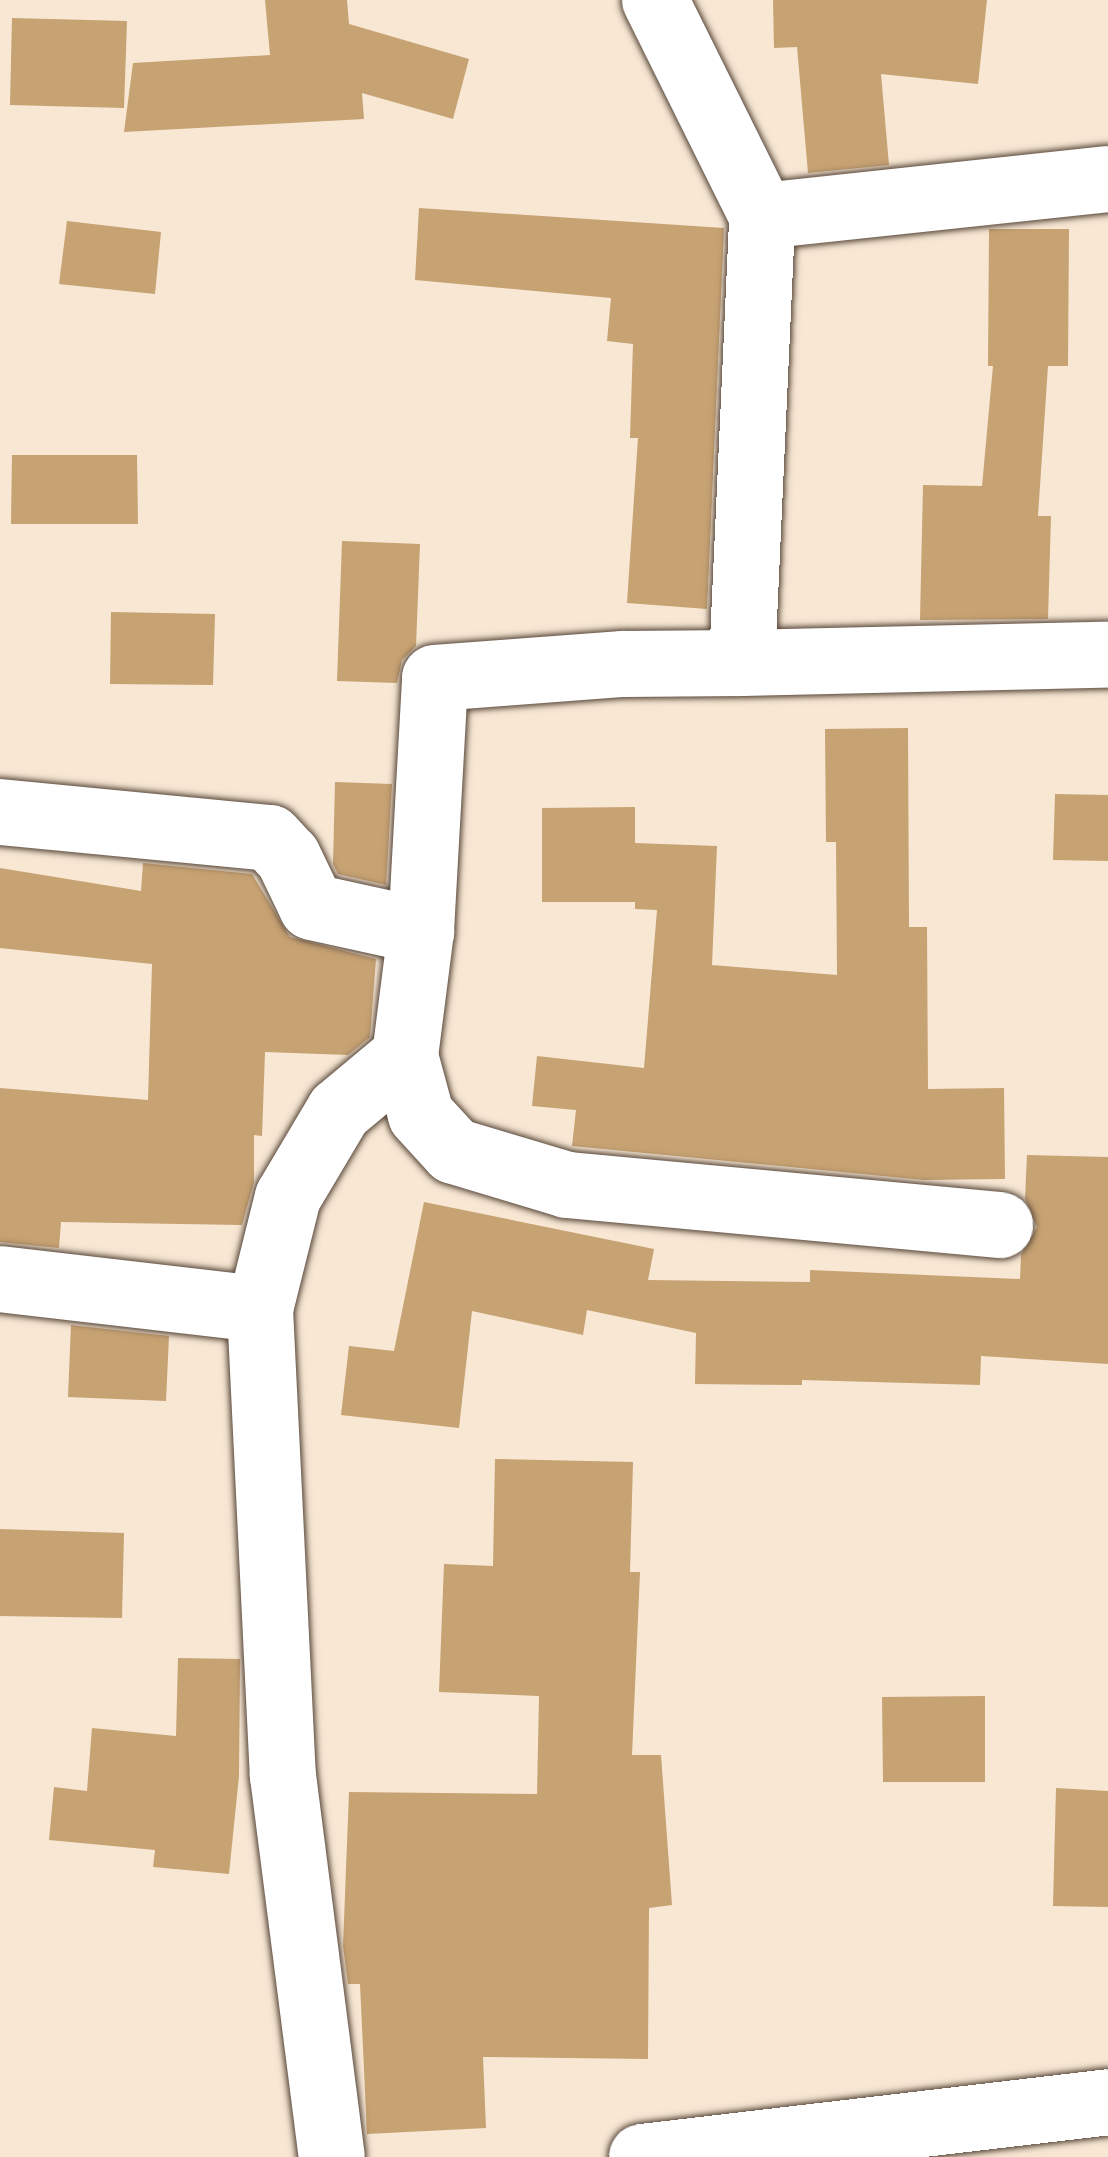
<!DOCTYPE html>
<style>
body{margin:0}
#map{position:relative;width:1108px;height:2157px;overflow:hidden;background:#f7e7d3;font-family:"Architects Daughter",sans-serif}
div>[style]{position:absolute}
.building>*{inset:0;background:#c7a273}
.roads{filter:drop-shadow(0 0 3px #574639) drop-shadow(0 0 3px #574639)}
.minor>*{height:66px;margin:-33px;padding:0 33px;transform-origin:33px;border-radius:33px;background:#fff}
span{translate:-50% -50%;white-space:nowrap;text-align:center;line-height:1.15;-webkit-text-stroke:9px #fdfcf7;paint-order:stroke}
</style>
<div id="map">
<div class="building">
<i style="clip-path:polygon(265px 0,347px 0,349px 24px,469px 59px,453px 119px,362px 93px,364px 119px,124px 132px,133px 63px,270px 55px)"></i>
<i style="clip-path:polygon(773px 0,987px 0,978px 84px,881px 74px,889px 165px,808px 173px,797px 47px,774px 48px)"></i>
<i style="clip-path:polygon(12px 18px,127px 21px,124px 108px,10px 105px)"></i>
<i style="clip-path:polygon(419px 208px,724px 228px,707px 609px,627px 603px,638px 438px,630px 438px,633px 344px,607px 341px,611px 298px,415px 280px)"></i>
<i style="clip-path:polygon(67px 221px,161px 232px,155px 294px,59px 284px)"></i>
<i style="clip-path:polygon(989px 229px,1069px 229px,1068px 366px,1048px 366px,1038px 516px,1051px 516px,1048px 619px,920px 620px,923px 485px,982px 486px,993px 366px,988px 366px)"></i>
<i style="clip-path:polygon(12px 455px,137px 455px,138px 524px,11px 524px)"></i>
<i style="clip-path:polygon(342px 541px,420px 544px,416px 646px,402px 660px,397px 683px,337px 681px)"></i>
<i style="clip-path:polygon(111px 612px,215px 614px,213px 685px,110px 684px)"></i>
<i style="clip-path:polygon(908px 728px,909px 927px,927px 927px,928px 1089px,1004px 1088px,1005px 1179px,924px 1180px,572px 1146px,576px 1110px,532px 1106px,537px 1056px,644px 1068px,657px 910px,635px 909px,635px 902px,542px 902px,542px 808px,635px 807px,635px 843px,717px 846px,712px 965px,837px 975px,836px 842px,826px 842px,825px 729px)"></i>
<i style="clip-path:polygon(335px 782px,392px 784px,386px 885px,338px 874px,333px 864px)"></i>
<i style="clip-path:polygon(1055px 794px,1108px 795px,1108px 861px,1053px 860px)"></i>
<i style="clip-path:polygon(143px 863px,252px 874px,290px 937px,376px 959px,370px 1037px,348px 1055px,265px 1052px,262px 1136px,254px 1135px,254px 1182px,242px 1225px,61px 1222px,59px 1248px,0 1242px,0 1088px,148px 1100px,152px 964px,0 948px,0 868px,141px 891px)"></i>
<i style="clip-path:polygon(1027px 1155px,1108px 1157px,1108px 1364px,981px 1356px,980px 1385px,802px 1380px,802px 1385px,695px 1384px,696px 1333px,587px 1310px,583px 1335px,472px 1311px,459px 1428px,341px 1415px,349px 1346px,394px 1351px,424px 1202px,654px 1249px,648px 1280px,810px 1282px,810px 1270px,1020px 1279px,1021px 1255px,1037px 1227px,1025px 1198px)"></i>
<i style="clip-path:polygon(71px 1325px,169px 1336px,166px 1401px,68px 1397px)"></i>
<i style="clip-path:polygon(495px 1459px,633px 1462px,630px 1572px,640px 1572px,632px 1755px,661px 1755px,672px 1905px,649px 1908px,648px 2059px,483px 2057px,486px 2128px,367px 2134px,360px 1984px,348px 1984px,343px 1946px,349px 1792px,537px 1794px,539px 1696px,439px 1692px,444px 1564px,493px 1566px)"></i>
<i style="clip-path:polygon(0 1529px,124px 1533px,122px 1618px,0 1616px)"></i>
<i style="clip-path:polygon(178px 1658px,240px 1659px,239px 1776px,229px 1874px,153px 1867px,155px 1850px,49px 1840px,54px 1787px,87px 1791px,92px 1728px,176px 1736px)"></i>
<i style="clip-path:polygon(985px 1696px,985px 1782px,883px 1782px,882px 1697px)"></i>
<i style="clip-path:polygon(1056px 1788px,1108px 1791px,1108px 1907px,1053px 1906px)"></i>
</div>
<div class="roads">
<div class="minor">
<i style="left:655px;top:0;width:241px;rotate:63.6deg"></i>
<i style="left:742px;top:663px;width:366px;rotate:-1.3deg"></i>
<i style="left:0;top:812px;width:271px;rotate:5.5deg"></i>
<i style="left:270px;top:838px;width:26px;rotate:47deg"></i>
<i style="left:288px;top:857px;width:55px;rotate:64.4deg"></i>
<i style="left:312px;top:907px;width:112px;rotate:12.4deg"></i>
<i style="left:405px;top:1056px;width:61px;rotate:74.8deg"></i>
<i style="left:421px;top:1115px;width:49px;rotate:47.5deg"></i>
<i style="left:454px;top:1151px;width:118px;rotate:16.7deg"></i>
<i style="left:567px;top:1185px;width:435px;rotate:5.3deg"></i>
<i style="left:0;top:1279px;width:262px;rotate:6.6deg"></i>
<i style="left:260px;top:1309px;width:468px;rotate:87.2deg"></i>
<i style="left:283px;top:1776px;width:384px;rotate:82.7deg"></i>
<i style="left:260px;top:1309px;width:115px;rotate:-76deg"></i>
<i style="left:288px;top:1197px;width:100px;rotate:-59.3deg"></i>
<i style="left:339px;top:1111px;width:86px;rotate:-39.8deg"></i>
<i style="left:405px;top:1056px;width:126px;rotate:-82.7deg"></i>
<i style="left:421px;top:931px;width:253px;rotate:-86.8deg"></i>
<i style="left:435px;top:678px;width:189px;rotate:-4.3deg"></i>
<i style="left:623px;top:664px;width:119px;rotate:-0.5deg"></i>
<i style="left:742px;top:663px;width:447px;rotate:-87.4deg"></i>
<i style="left:762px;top:216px;width:348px;rotate:-6.1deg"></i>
<i style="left:642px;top:2157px;width:469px;rotate:-6.7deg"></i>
</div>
</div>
</div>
